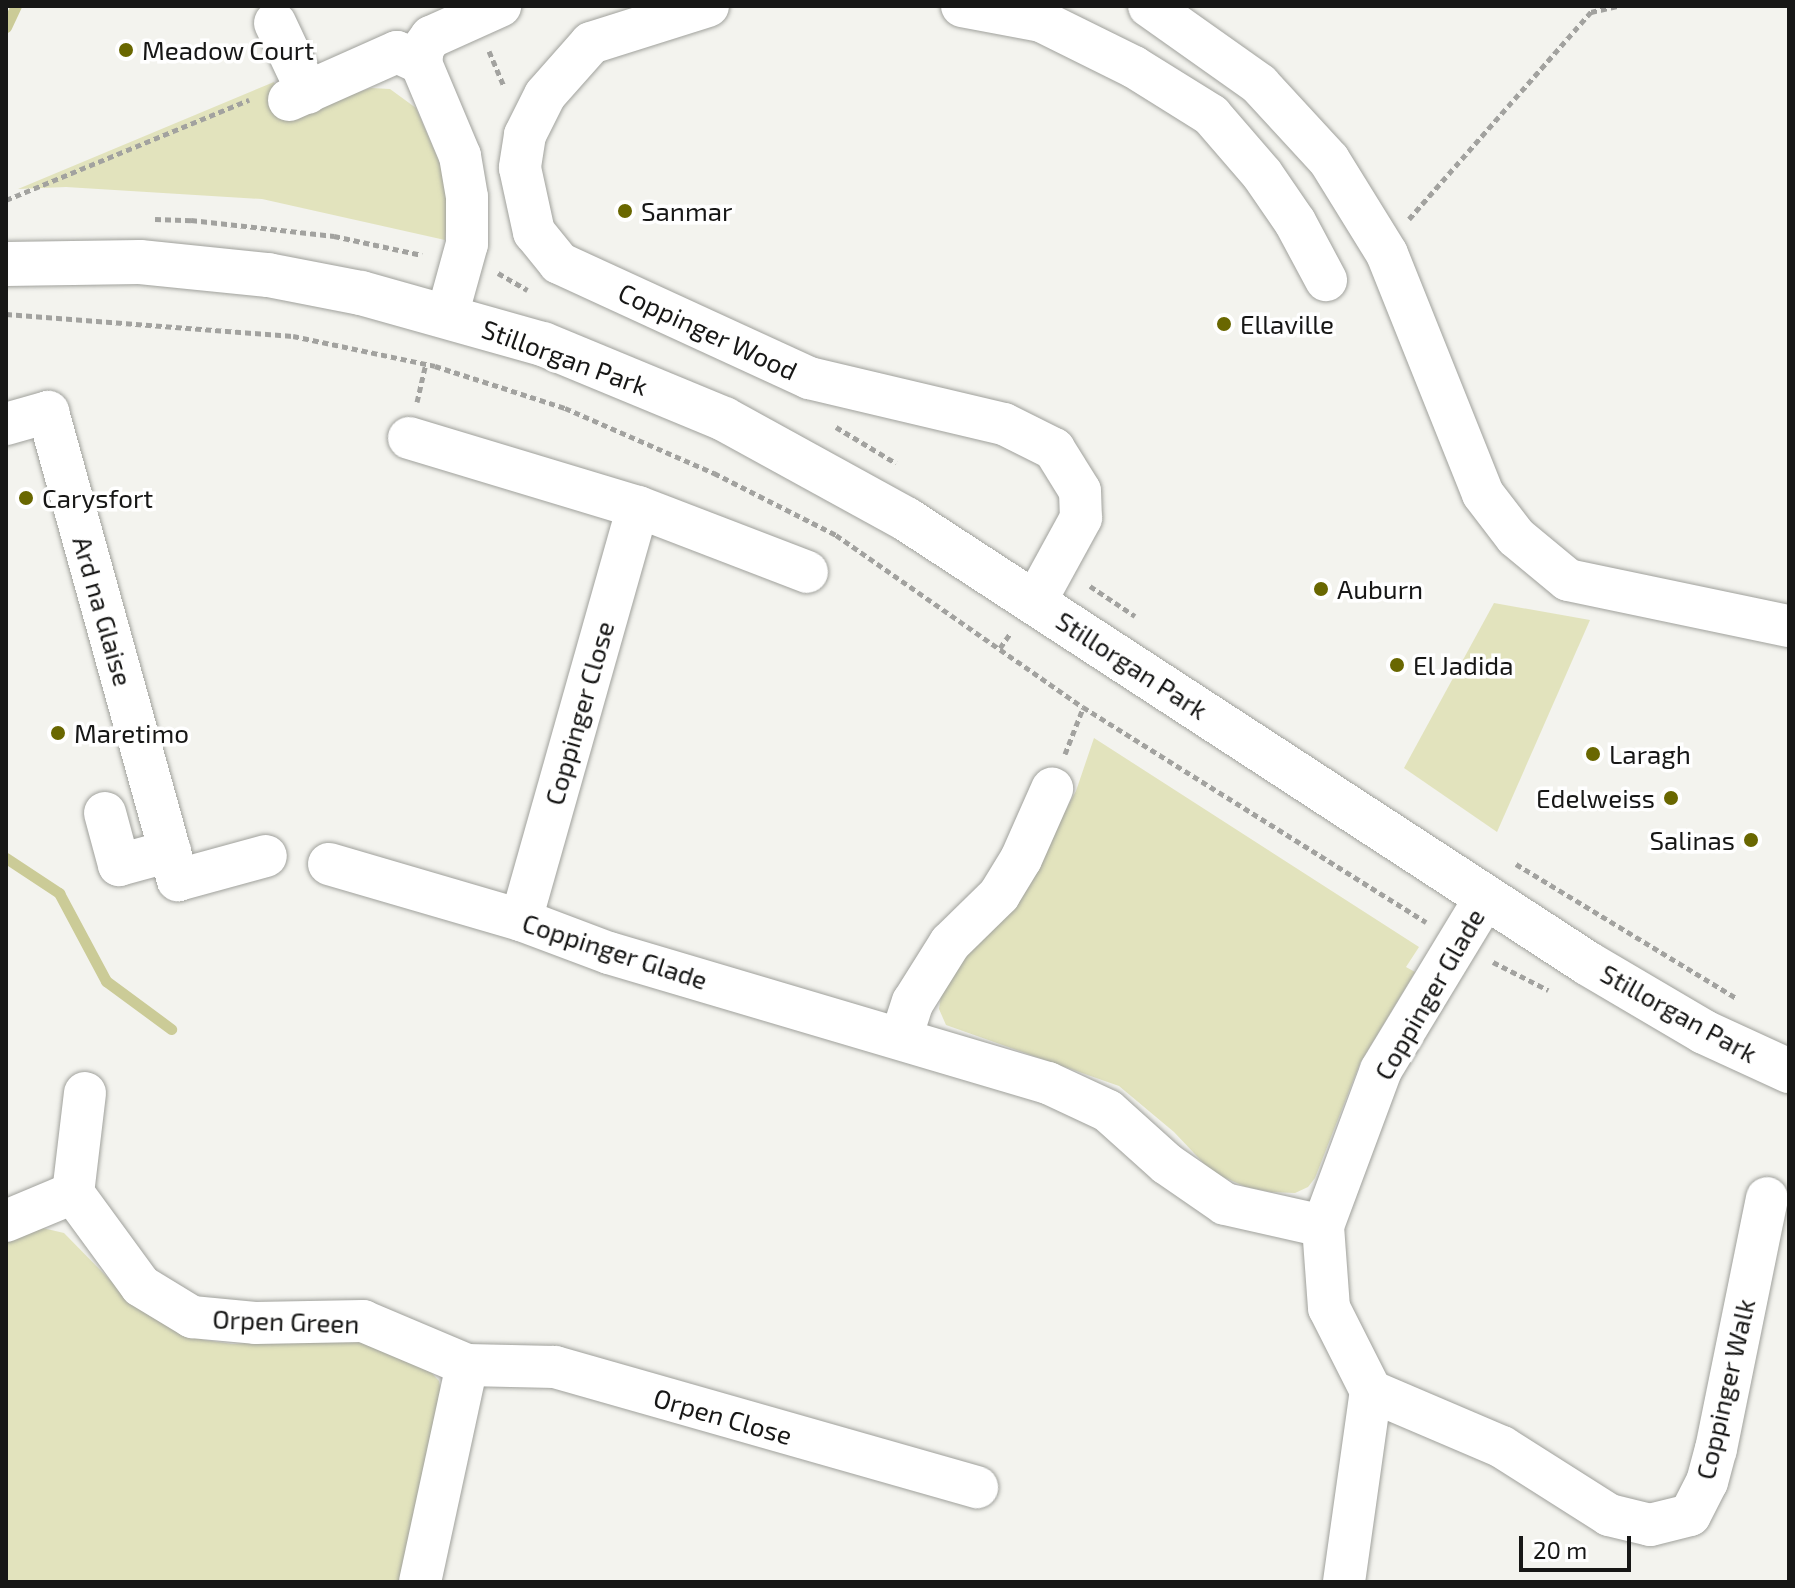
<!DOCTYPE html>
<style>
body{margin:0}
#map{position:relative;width:1795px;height:1588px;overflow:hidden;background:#f3f3ee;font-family:"Exo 2",sans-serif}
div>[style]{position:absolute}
.green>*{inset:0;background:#e2e3bd}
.stream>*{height:11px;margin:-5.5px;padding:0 5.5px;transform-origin:5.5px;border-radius:5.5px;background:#cbcb97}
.path>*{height:5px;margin-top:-2.5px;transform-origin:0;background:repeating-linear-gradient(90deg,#a2a29f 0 6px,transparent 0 10px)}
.roads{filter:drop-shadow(0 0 2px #a0a19c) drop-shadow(0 0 2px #a0a19c)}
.minor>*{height:42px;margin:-21px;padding:0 21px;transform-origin:21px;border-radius:21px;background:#fff}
.major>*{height:44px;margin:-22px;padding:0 22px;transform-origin:22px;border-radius:22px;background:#fff}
.dots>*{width:22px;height:22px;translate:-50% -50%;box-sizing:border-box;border:4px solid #fff;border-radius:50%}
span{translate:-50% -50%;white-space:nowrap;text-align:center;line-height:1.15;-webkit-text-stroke:7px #fff;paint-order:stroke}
.poi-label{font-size:26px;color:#171716}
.left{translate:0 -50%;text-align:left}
.right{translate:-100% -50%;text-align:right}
.street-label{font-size:26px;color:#171716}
.frame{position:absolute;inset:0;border:8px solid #171716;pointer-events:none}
.scale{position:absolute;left:1519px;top:1536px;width:112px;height:36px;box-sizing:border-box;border:4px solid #171716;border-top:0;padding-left:10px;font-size:24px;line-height:28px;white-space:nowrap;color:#171716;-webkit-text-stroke:6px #fff;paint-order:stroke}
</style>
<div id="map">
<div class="green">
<i style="clip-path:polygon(274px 82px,288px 116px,371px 88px,390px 89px,416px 108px,444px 173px,449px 201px,445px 240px,262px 199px,66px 187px,18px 189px)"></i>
<i style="clip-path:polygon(1494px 603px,1590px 620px,1497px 832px,1404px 768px)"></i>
<i style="clip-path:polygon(1094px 738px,1419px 947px,1406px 967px,1415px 972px,1360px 1063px,1315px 1178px,1308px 1187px,1295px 1193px,1271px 1192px,1246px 1187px,1212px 1172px,1174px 1132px,1119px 1086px,946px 1025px,939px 1009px,942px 989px,957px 959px,1035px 868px,1076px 791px)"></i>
<i style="clip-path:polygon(34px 1226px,64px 1233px,111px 1281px,166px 1325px,204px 1340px,233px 1344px,264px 1342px,322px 1330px,413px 1353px,439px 1381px,443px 1404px,403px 1582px,6px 1582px,6px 1237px)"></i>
</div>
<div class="stream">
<i style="left:6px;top:27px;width:23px;rotate:-65deg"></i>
<i style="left:6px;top:858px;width:64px;rotate:33.4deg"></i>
<i style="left:59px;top:893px;width:100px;rotate:61.9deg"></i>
<i style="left:106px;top:981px;width:81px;rotate:36.4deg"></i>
</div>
<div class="path">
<i style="left:489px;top:51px;width:38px;rotate:67deg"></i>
<i style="left:6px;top:200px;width:263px;rotate:-22.4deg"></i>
<i style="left:155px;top:219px;width:36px;rotate:2deg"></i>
<i style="left:191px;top:220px;width:144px;rotate:6.4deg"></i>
<i style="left:334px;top:236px;width:90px;rotate:12.2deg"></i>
<i style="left:1409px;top:219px;width:276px;rotate:-48.7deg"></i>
<i style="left:1591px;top:12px;width:28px;rotate:-13deg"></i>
<i style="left:498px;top:273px;width:34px;rotate:30deg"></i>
<i style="left:6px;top:314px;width:288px;rotate:4.4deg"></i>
<i style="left:293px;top:336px;width:145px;rotate:11.9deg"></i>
<i style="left:435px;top:366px;width:137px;rotate:17.9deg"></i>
<i style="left:565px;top:408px;width:163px;rotate:23.6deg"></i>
<i style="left:714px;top:473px;width:137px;rotate:26.9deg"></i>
<i style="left:836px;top:535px;width:301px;rotate:34.9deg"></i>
<i style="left:1083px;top:707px;width:405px;rotate:32.1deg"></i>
<i style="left:417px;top:402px;width:39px;rotate:-77deg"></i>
<i style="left:836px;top:427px;width:70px;rotate:31deg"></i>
<i style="left:1090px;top:586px;width:54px;rotate:33.7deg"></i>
<i style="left:1000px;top:648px;width:19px;rotate:-55deg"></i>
<i style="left:1065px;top:754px;width:49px;rotate:-68.6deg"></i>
<i style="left:1516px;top:864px;width:258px;rotate:31.3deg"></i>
<i style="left:1493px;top:962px;width:62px;rotate:27deg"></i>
</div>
<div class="roads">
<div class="minor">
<i style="left:708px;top:6px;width:123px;rotate:162.5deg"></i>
<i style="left:591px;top:43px;width:69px;rotate:131.5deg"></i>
<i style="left:545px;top:95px;width:45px;rotate:116.6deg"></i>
<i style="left:525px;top:135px;width:33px;rotate:99deg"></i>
<i style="left:520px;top:168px;width:66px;rotate:77.7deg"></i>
<i style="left:534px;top:232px;width:40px;rotate:51deg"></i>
<i style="left:559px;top:263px;width:275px;rotate:24.7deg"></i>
<i style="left:809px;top:378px;width:200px;rotate:13.3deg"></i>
<i style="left:1004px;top:424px;width:56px;rotate:26.6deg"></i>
<i style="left:1054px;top:449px;width:49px;rotate:58.2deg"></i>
<i style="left:1080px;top:491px;width:27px;rotate:88deg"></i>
<i style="left:1081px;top:518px;width:96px;rotate:118.7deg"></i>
<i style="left:962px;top:6px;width:80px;rotate:10.8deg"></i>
<i style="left:1041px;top:21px;width:104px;rotate:26.3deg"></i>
<i style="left:1134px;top:67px;width:91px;rotate:31.9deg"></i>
<i style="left:1211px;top:115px;width:78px;rotate:49.2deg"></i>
<i style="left:1262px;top:174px;width:58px;rotate:55.5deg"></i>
<i style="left:1295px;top:222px;width:66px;rotate:61.9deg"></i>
<i style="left:1149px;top:6px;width:135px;rotate:35.3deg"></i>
<i style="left:1259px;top:84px;width:103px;rotate:47.4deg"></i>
<i style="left:1329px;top:160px;width:110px;rotate:58.3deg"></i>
<i style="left:1387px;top:254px;width:258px;rotate:68.2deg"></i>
<i style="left:1483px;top:494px;width:54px;rotate:52.5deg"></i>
<i style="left:1516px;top:537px;width:67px;rotate:39.6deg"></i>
<i style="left:1568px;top:580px;width:226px;rotate:11.8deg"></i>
<i style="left:275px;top:23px;width:77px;rotate:64.8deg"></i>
<i style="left:289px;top:100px;width:118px;rotate:-24deg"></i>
<i style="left:397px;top:52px;width:26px;rotate:25deg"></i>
<i style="left:447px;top:316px;width:75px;rotate:-74.5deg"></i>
<i style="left:467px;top:244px;width:47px;rotate:-90deg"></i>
<i style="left:467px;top:197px;width:42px;rotate:-99.7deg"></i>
<i style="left:460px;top:156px;width:101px;rotate:-112.8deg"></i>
<i style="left:421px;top:63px;width:15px;rotate:-82deg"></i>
<i style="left:423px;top:48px;width:14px;rotate:-54deg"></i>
<i style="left:431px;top:37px;width:76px;rotate:-24.2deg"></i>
<i style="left:6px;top:424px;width:44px;rotate:-15.9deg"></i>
<i style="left:48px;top:412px;width:486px;rotate:74.5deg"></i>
<i style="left:178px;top:880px;width:91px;rotate:-15.3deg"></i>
<i style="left:409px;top:438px;width:239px;rotate:16.8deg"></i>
<i style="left:638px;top:507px;width:181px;rotate:21deg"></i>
<i style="left:105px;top:813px;width:54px;rotate:74.9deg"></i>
<i style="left:119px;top:865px;width:53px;rotate:-15.4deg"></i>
<i style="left:329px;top:864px;width:200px;rotate:16.3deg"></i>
<i style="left:521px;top:920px;width:94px;rotate:20.6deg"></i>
<i style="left:609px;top:953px;width:458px;rotate:16.5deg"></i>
<i style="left:1048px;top:1083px;width:66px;rotate:25deg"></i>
<i style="left:1108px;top:1111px;width:79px;rotate:41.9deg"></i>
<i style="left:1167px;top:1164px;width:70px;rotate:34.6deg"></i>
<i style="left:1225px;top:1204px;width:100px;rotate:12.7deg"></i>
<i style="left:521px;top:920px;width:429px;rotate:-74.2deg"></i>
<i style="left:901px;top:1038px;width:38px;rotate:-72deg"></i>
<i style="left:913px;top:1002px;width:70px;rotate:-57.9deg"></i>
<i style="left:950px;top:943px;width:69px;rotate:-44.4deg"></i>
<i style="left:999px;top:895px;width:42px;rotate:-58.6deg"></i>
<i style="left:1021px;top:859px;width:77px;rotate:-66.1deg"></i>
<i style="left:85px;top:1093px;width:101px;rotate:96.8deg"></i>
<i style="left:73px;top:1193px;width:115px;rotate:53.8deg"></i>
<i style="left:141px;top:1286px;width:60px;rotate:31.3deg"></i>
<i style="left:192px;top:1317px;width:63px;rotate:5.4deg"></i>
<i style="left:255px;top:1323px;width:108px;rotate:-1.1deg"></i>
<i style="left:363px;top:1321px;width:113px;rotate:22.9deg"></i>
<i style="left:467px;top:1365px;width:88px;rotate:1.3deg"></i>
<i style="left:555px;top:1367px;width:439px;rotate:15.9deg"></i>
<i style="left:6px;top:1221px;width:73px;rotate:-22.7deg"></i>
<i style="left:1371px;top:1391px;width:142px;rotate:23.1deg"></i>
<i style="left:1502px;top:1447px;width:127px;rotate:32.4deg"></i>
<i style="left:1609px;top:1515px;width:42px;rotate:13.7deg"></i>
<i style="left:1650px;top:1525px;width:41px;rotate:-14deg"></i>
<i style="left:1690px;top:1515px;width:37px;rotate:-63deg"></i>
<i style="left:1707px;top:1482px;width:34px;rotate:-75deg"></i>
<i style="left:1716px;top:1449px;width:256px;rotate:-78.5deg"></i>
<i style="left:420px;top:1582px;width:222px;rotate:-77.8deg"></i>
<i style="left:1344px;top:1582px;width:193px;rotate:-82deg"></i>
<i style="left:1371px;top:1391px;width:93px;rotate:-116.8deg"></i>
<i style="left:1329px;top:1308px;width:82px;rotate:-94.2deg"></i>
<i style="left:1323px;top:1226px;width:166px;rotate:-69.6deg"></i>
<i style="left:1381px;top:1070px;width:201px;rotate:-58.8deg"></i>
</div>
<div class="major">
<i style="left:6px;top:264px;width:134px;rotate:-0.9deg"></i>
<i style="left:140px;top:262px;width:129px;rotate:5.8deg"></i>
<i style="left:268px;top:275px;width:95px;rotate:11deg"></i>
<i style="left:361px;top:293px;width:189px;rotate:15.7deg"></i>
<i style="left:543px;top:344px;width:196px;rotate:22.5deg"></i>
<i style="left:724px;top:419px;width:208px;rotate:28.8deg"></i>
<i style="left:906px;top:519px;width:813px;rotate:33.1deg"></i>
<i style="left:1587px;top:963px;width:136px;rotate:30.5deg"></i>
<i style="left:1704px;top:1032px;width:94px;rotate:24.6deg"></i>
</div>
</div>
<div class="dots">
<i style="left:126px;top:50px;background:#696700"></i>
<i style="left:625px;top:211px;background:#696700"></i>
<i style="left:1224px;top:324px;background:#696700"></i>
<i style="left:26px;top:498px;background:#696700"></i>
<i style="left:1321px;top:589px;background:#696700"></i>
<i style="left:1397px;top:665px;background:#696700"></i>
<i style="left:58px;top:733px;background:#696700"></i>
<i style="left:1593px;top:754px;background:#696700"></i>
<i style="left:1671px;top:798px;background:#696700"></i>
<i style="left:1751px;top:840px;background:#696700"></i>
</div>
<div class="poi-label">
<span class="left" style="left:142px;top:50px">Meadow Court</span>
<span class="left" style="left:641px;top:211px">Sanmar</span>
<span class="left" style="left:1240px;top:324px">Ellaville</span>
<span class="left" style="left:42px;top:498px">Carysfort</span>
<span class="left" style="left:1337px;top:589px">Auburn</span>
<span class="left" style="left:1413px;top:665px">El Jadida</span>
<span class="left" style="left:74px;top:733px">Maretimo</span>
<span class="left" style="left:1609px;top:754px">Laragh</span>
<span class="right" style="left:1655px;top:798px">Edelweiss</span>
<span class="right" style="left:1735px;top:840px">Salinas</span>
</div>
<div class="street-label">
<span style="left:708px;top:331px;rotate:25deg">Coppinger Wood</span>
<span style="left:565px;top:357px;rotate:20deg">Stillorgan Park</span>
<span style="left:103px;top:611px;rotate:74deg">Ard na Glaise</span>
<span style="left:1132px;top:665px;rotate:33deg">Stillorgan Park</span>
<span style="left:579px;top:713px;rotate:-74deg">Coppinger Close</span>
<span style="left:615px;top:951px;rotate:18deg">Coppinger Glade</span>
<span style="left:1429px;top:994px;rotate:-60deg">Coppinger Glade</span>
<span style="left:1679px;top:1013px;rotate:29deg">Stillorgan Park</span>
<span style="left:286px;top:1321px;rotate:2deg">Orpen Green</span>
<span style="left:1725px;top:1389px;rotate:-77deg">Coppinger Walk</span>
<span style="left:723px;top:1416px;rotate:16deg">Orpen Close</span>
</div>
<div class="frame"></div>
<div class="scale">20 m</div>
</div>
